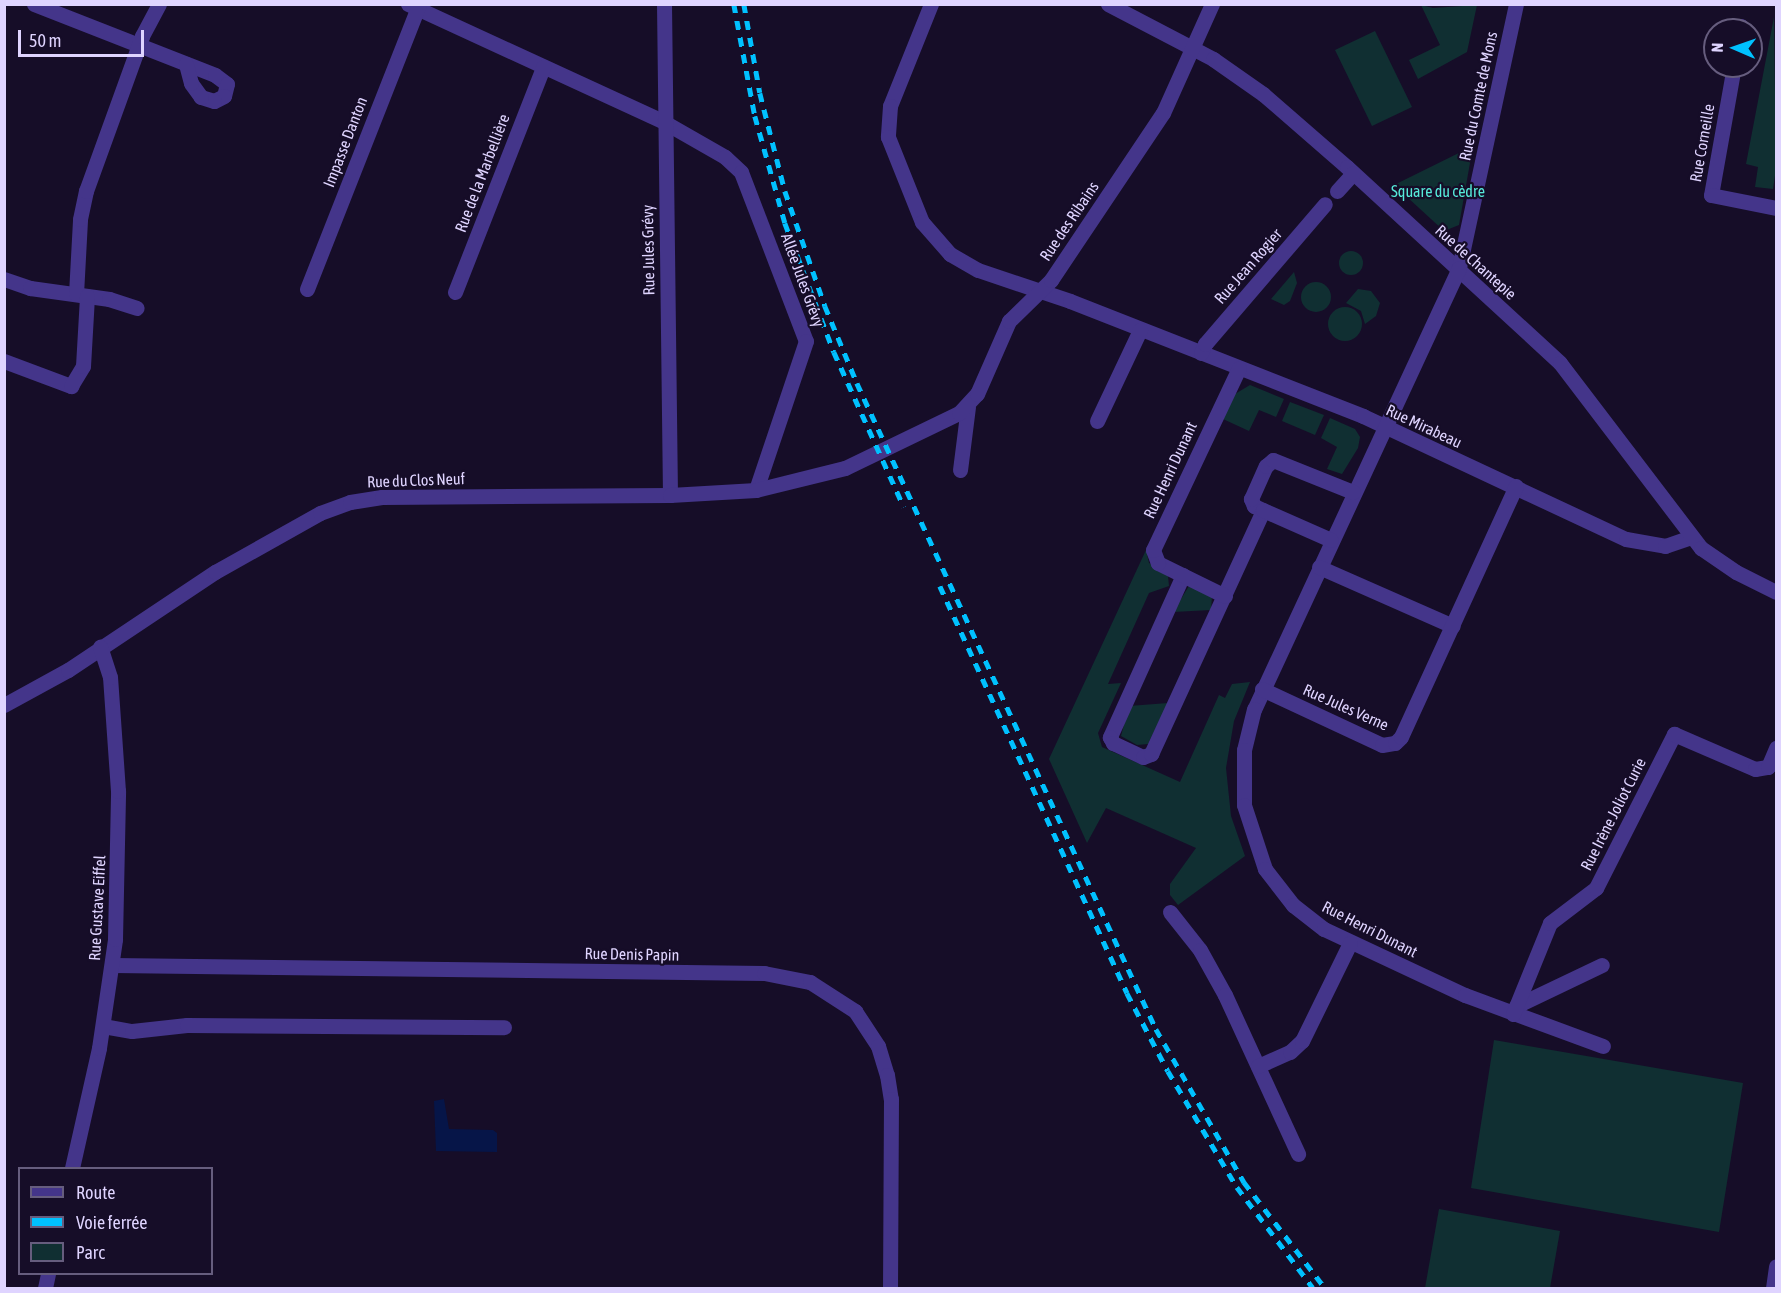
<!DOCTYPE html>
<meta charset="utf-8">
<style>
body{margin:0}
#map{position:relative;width:1781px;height:1293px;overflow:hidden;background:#160d28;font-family:"Asap Condensed",sans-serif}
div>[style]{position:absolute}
.green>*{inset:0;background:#102f32}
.round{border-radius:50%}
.water>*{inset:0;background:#061548}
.minor>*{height:15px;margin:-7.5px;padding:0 7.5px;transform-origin:7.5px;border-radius:7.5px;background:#44358a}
.rail>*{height:4.5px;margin-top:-2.25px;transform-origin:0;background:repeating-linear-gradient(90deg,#00c1ff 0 9px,transparent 0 17px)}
span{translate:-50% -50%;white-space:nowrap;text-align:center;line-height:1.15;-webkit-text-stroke:4.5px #160d28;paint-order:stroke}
.street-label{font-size:16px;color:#dfd4ff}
.park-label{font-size:16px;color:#56e9d9}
.frame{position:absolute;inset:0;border:6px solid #dfd4ff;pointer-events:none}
.legend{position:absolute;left:18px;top:1167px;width:195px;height:108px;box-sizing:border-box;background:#160d28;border:2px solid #665d7e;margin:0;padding:8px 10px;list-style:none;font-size:18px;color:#dfd4ff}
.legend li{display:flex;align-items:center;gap:12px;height:30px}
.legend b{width:30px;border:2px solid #665d7e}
.north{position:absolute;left:1703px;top:18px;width:60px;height:60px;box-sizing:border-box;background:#160d28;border:2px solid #665d7e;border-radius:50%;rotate:272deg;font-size:16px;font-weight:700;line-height:24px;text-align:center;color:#dfd4ff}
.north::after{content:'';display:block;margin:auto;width:21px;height:27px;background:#00c1ff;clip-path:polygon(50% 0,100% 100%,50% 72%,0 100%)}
.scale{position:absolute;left:18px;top:30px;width:126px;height:27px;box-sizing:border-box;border:3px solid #dfd4ff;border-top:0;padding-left:8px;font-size:18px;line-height:21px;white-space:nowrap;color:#dfd4ff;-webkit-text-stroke:4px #160d28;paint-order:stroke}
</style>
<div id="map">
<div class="green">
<i style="clip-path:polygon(1421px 5px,1433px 8px,1477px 5px,1467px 52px,1418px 79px,1409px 60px,1440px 45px)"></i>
<i style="clip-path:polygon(1774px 17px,1776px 169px,1773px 189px,1755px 187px,1758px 167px,1746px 164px)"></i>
<i style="clip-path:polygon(1375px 31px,1412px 107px,1372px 126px,1335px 50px)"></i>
<i style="clip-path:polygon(1473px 146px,1459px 225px,1444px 231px,1394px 185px)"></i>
<i class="round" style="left:1339px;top:251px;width:24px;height:24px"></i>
<i style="clip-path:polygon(1294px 272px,1297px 283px,1290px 301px,1284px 305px,1271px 299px)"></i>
<i class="round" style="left:1301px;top:282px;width:30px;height:30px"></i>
<i style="clip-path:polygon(1358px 289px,1371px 291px,1380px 303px,1376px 316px,1365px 324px,1361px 311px,1346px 303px)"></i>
<i class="round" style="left:1328px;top:307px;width:34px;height:34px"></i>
<i style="clip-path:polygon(1250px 385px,1284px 399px,1276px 417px,1259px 410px,1249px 431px,1223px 419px,1235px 394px)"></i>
<i style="clip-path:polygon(1290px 402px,1324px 415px,1315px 435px,1282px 421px)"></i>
<i style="clip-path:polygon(1330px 418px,1355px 429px,1360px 437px,1358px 448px,1342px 474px,1327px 469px,1337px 447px,1321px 438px)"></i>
<i style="clip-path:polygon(1146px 550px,1149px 563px,1168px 576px,1169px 586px,1149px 593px,1108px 684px,1121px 683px,1098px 733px,1102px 747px,1180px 782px,1219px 695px,1225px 698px,1232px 684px,1250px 682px,1234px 721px,1226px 768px,1231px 816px,1245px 856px,1178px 905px,1170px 895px,1170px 884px,1196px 848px,1106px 808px,1087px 843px,1049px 759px)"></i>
<i style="clip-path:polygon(1189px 586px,1212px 596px,1211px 610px,1173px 612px)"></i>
<i style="clip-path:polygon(1168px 703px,1148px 744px,1137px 745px,1121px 736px,1129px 706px)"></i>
<i style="clip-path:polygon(1494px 1040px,1743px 1083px,1719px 1232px,1471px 1188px)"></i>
<i style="clip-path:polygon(1439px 1209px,1560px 1231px,1550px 1288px,1425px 1288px)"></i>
</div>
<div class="water">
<i style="clip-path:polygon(444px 1099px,449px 1129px,493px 1130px,497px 1133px,497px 1152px,436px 1151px,434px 1101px)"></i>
</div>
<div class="minor">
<i style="left:34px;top:4px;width:194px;rotate:21.4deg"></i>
<i style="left:215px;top:75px;width:15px;rotate:37deg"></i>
<i style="left:227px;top:84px;width:12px;rotate:104deg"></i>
<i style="left:224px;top:96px;width:11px;rotate:153deg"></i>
<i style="left:214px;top:101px;width:14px;rotate:-163deg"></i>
<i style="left:201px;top:97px;width:17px;rotate:-126deg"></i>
<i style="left:191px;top:83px;width:20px;rotate:-105deg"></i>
<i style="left:408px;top:4px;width:282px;rotate:24.7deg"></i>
<i style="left:664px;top:122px;width:70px;rotate:29.8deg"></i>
<i style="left:725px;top:157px;width:22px;rotate:43deg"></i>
<i style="left:741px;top:172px;width:181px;rotate:69deg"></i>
<i style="left:806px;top:341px;width:157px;rotate:108.6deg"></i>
<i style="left:664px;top:4px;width:491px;rotate:89.3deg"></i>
<i style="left:931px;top:4px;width:110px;rotate:111.9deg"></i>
<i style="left:890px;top:106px;width:31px;rotate:94deg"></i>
<i style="left:888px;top:137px;width:92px;rotate:68.2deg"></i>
<i style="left:922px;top:222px;width:43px;rotate:48.8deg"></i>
<i style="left:950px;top:254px;width:32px;rotate:30deg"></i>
<i style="left:978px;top:270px;width:97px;rotate:18.6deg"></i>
<i style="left:1070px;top:301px;width:315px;rotate:21.4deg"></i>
<i style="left:1363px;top:416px;width:290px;rotate:25.1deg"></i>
<i style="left:1626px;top:539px;width:40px;rotate:10deg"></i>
<i style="left:1665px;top:546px;width:28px;rotate:-19deg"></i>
<i style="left:1108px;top:4px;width:119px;rotate:27.6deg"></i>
<i style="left:1213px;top:59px;width:61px;rotate:35deg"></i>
<i style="left:1263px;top:94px;width:111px;rotate:41deg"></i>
<i style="left:1347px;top:167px;width:289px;rotate:42.6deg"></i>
<i style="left:1560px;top:363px;width:233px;rotate:52.7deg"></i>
<i style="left:1701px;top:548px;width:42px;rotate:34.4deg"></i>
<i style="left:1736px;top:572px;width:45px;rotate:26.6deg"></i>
<i style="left:1516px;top:4px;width:270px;rotate:102.2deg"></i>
<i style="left:1459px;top:268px;width:486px;rotate:114.9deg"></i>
<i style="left:1254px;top:709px;width:42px;rotate:103.7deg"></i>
<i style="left:1244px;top:750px;width:55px;rotate:90deg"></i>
<i style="left:1244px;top:805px;width:67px;rotate:71.8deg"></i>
<i style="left:1265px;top:869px;width:46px;rotate:52.1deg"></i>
<i style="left:1293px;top:905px;width:39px;rotate:38deg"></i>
<i style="left:1324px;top:929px;width:156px;rotate:25.1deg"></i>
<i style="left:1465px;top:995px;width:147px;rotate:20.3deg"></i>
<i style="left:1740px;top:30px;width:4px;rotate:-76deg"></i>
<i style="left:1734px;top:66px;width:131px;rotate:100.1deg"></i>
<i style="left:1711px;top:195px;width:66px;rotate:11.3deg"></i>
<i style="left:1337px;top:191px;width:24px;rotate:-48deg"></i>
<i style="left:4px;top:279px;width:28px;rotate:19deg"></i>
<i style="left:30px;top:288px;width:80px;rotate:7.9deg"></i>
<i style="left:109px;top:299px;width:29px;rotate:18deg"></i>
<i style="left:307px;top:289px;width:306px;rotate:-68.5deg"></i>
<i style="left:455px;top:292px;width:242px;rotate:-68.6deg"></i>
<i style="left:76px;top:294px;width:75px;rotate:-86.9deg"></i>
<i style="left:80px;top:219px;width:29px;rotate:-78deg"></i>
<i style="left:86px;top:191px;width:165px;rotate:-70.1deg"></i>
<i style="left:142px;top:36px;width:36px;rotate:-62deg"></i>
<i style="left:1201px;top:353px;width:10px;rotate:-66deg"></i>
<i style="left:1205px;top:344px;width:184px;rotate:-49.4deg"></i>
<i style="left:4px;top:361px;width:72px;rotate:20.5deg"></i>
<i style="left:71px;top:386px;width:23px;rotate:-59deg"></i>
<i style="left:83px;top:366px;width:70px;rotate:-86.7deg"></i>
<i style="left:1097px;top:421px;width:101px;rotate:-64.7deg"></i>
<i style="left:960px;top:470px;width:64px;rotate:-82.8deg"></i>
<i style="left:1263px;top:510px;width:10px;rotate:-156deg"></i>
<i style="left:1254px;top:506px;width:8px;rotate:-113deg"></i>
<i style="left:1251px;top:499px;width:36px;rotate:-66deg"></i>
<i style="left:1266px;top:466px;width:9px;rotate:-41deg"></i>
<i style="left:1273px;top:460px;width:86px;rotate:21.8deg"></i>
<i style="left:1319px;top:567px;width:146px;rotate:23.8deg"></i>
<i style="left:1183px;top:575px;width:178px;rotate:114.3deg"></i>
<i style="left:1110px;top:737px;width:7px;rotate:63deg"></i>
<i style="left:1113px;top:743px;width:33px;rotate:25deg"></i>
<i style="left:1143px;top:757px;width:9px;rotate:-21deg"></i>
<i style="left:1151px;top:754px;width:268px;rotate:-65.3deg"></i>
<i style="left:1263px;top:510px;width:74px;rotate:23.8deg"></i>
<i style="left:1225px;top:596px;width:75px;rotate:-153.8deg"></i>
<i style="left:1158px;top:563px;width:14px;rotate:-111deg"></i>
<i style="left:1153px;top:550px;width:201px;rotate:-64.7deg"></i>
<i style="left:1262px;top:689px;width:132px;rotate:25deg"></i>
<i style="left:1382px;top:745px;width:13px;rotate:-9deg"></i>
<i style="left:1395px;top:743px;width:8px;rotate:-45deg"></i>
<i style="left:1401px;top:737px;width:276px;rotate:-65.4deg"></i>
<i style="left:4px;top:705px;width:73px;rotate:-28.7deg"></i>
<i style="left:68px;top:670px;width:177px;rotate:-33.7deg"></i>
<i style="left:215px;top:572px;width:120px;rotate:-29.3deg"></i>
<i style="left:320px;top:513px;width:32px;rotate:-20deg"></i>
<i style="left:350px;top:502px;width:32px;rotate:-9deg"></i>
<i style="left:382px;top:497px;width:288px;rotate:-0.4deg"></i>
<i style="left:670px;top:495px;width:86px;rotate:-3.3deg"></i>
<i style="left:756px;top:490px;width:92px;rotate:-13.9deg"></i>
<i style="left:845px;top:468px;width:127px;rotate:-25.8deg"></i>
<i style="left:959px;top:413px;width:26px;rotate:-47deg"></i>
<i style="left:977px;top:394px;width:80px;rotate:-66.3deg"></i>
<i style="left:1009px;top:321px;width:59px;rotate:-44.3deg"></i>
<i style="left:1051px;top:280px;width:201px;rotate:-56.2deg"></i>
<i style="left:1163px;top:113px;width:120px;rotate:-65.8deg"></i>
<i style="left:1170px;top:912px;width:48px;rotate:51.7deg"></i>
<i style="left:1200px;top:950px;width:51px;rotate:60.9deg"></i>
<i style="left:1225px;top:995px;width:175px;rotate:65.3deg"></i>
<i style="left:113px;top:965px;width:651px;rotate:0.7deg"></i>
<i style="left:764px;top:973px;width:47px;rotate:11.1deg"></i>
<i style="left:810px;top:982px;width:54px;rotate:32.8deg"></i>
<i style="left:855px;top:1011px;width:42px;rotate:56.7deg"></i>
<i style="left:878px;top:1046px;width:30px;rotate:73deg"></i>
<i style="left:887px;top:1075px;width:24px;rotate:81deg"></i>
<i style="left:891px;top:1099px;width:189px;rotate:90.3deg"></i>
<i style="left:1516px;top:1006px;width:95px;rotate:-25.5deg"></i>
<i style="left:1513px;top:1014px;width:98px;rotate:-67.9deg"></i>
<i style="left:1550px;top:923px;width:58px;rotate:-37.3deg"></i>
<i style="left:1596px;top:888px;width:173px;rotate:-63.1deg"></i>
<i style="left:1674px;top:734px;width:88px;rotate:23.4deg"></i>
<i style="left:1755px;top:769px;width:13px;rotate:-9deg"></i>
<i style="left:1768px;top:767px;width:21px;rotate:-67deg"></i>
<i style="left:103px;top:1026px;width:29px;rotate:10deg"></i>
<i style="left:132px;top:1031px;width:55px;rotate:-6.2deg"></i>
<i style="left:187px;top:1025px;width:317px;rotate:0.4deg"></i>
<i style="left:1258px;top:1066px;width:35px;rotate:-24deg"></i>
<i style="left:1290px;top:1052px;width:16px;rotate:-43deg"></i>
<i style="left:1302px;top:1041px;width:109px;rotate:-63.9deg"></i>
<i style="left:72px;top:1168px;width:123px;rotate:-77.3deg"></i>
<i style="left:99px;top:1048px;width:110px;rotate:-81.6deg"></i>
<i style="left:115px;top:939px;width:148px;rotate:-88.8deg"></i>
<i style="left:118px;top:791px;width:114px;rotate:-94deg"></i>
<i style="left:110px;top:677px;width:32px;rotate:-108deg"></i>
<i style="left:45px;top:1288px;width:14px;rotate:-78deg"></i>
<i style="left:1773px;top:1288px;width:22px;rotate:-82deg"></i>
</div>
<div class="rail">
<i style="left:734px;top:4px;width:114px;rotate:79.4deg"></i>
<i style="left:755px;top:116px;width:111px;rotate:74.3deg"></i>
<i style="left:785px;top:223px;width:138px;rotate:69.2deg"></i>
<i style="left:834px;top:352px;width:170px;rotate:65.7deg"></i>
<i style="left:744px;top:4px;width:90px;rotate:79.8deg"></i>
<i style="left:760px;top:93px;width:101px;rotate:75.7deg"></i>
<i style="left:785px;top:191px;width:122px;rotate:70.8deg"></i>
<i style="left:825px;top:306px;width:83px;rotate:67.4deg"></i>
<i style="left:857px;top:383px;width:712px;rotate:65.16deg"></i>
<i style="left:1156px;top:1029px;width:177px;rotate:60.1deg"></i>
<i style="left:1244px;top:1182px;width:133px;rotate:52.6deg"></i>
<i style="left:940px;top:586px;width:448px;rotate:65.3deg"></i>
<i style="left:1127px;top:993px;width:88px;rotate:62.3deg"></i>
<i style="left:1168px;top:1071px;width:135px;rotate:59.3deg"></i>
<i style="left:1237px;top:1187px;width:126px;rotate:53deg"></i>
</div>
<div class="street-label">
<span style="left:1478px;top:96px;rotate:-78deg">Rue du Comte de Mons</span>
<span style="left:345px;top:142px;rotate:-69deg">Impasse Danton</span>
<span style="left:1702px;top:143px;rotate:-80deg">Rue Corneille</span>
<span style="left:482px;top:173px;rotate:-69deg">Rue de la Marbellière</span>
<span style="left:1069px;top:221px;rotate:-56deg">Rue des Ribains</span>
<span style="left:648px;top:250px;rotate:-91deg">Rue Jules Grévy</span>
<span style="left:1476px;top:262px;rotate:42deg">Rue de Chantepie</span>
<span style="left:1248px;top:266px;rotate:-49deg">Rue Jean Rogier</span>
<span style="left:803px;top:280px;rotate:70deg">Allée Jules Grévy</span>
<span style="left:1424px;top:426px;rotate:25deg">Rue Mirabeau</span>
<span style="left:1170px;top:470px;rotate:-65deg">Rue Henri Dunant</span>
<span style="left:416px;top:480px;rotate:-2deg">Rue du Clos Neuf</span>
<span style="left:1346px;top:707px;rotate:24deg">Rue Jules Verne</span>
<span style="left:1613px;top:814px;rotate:-63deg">Rue Irène Joliot Curie</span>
<span style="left:97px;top:908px;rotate:-87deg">Rue Gustave Eiffel</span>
<span style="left:1370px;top:929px;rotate:27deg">Rue Henri Dunant</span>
<span style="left:632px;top:954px;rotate:1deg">Rue Denis Papin</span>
</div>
<div class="park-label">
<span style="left:1438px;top:191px">Square du cèdre</span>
</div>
<div class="frame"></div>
<ul class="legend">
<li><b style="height:8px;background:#44358a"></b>Route</li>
<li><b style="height:8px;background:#00c1ff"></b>Voie ferrée</li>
<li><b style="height:16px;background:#102f32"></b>Parc</li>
</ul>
<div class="north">N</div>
<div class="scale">50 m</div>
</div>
